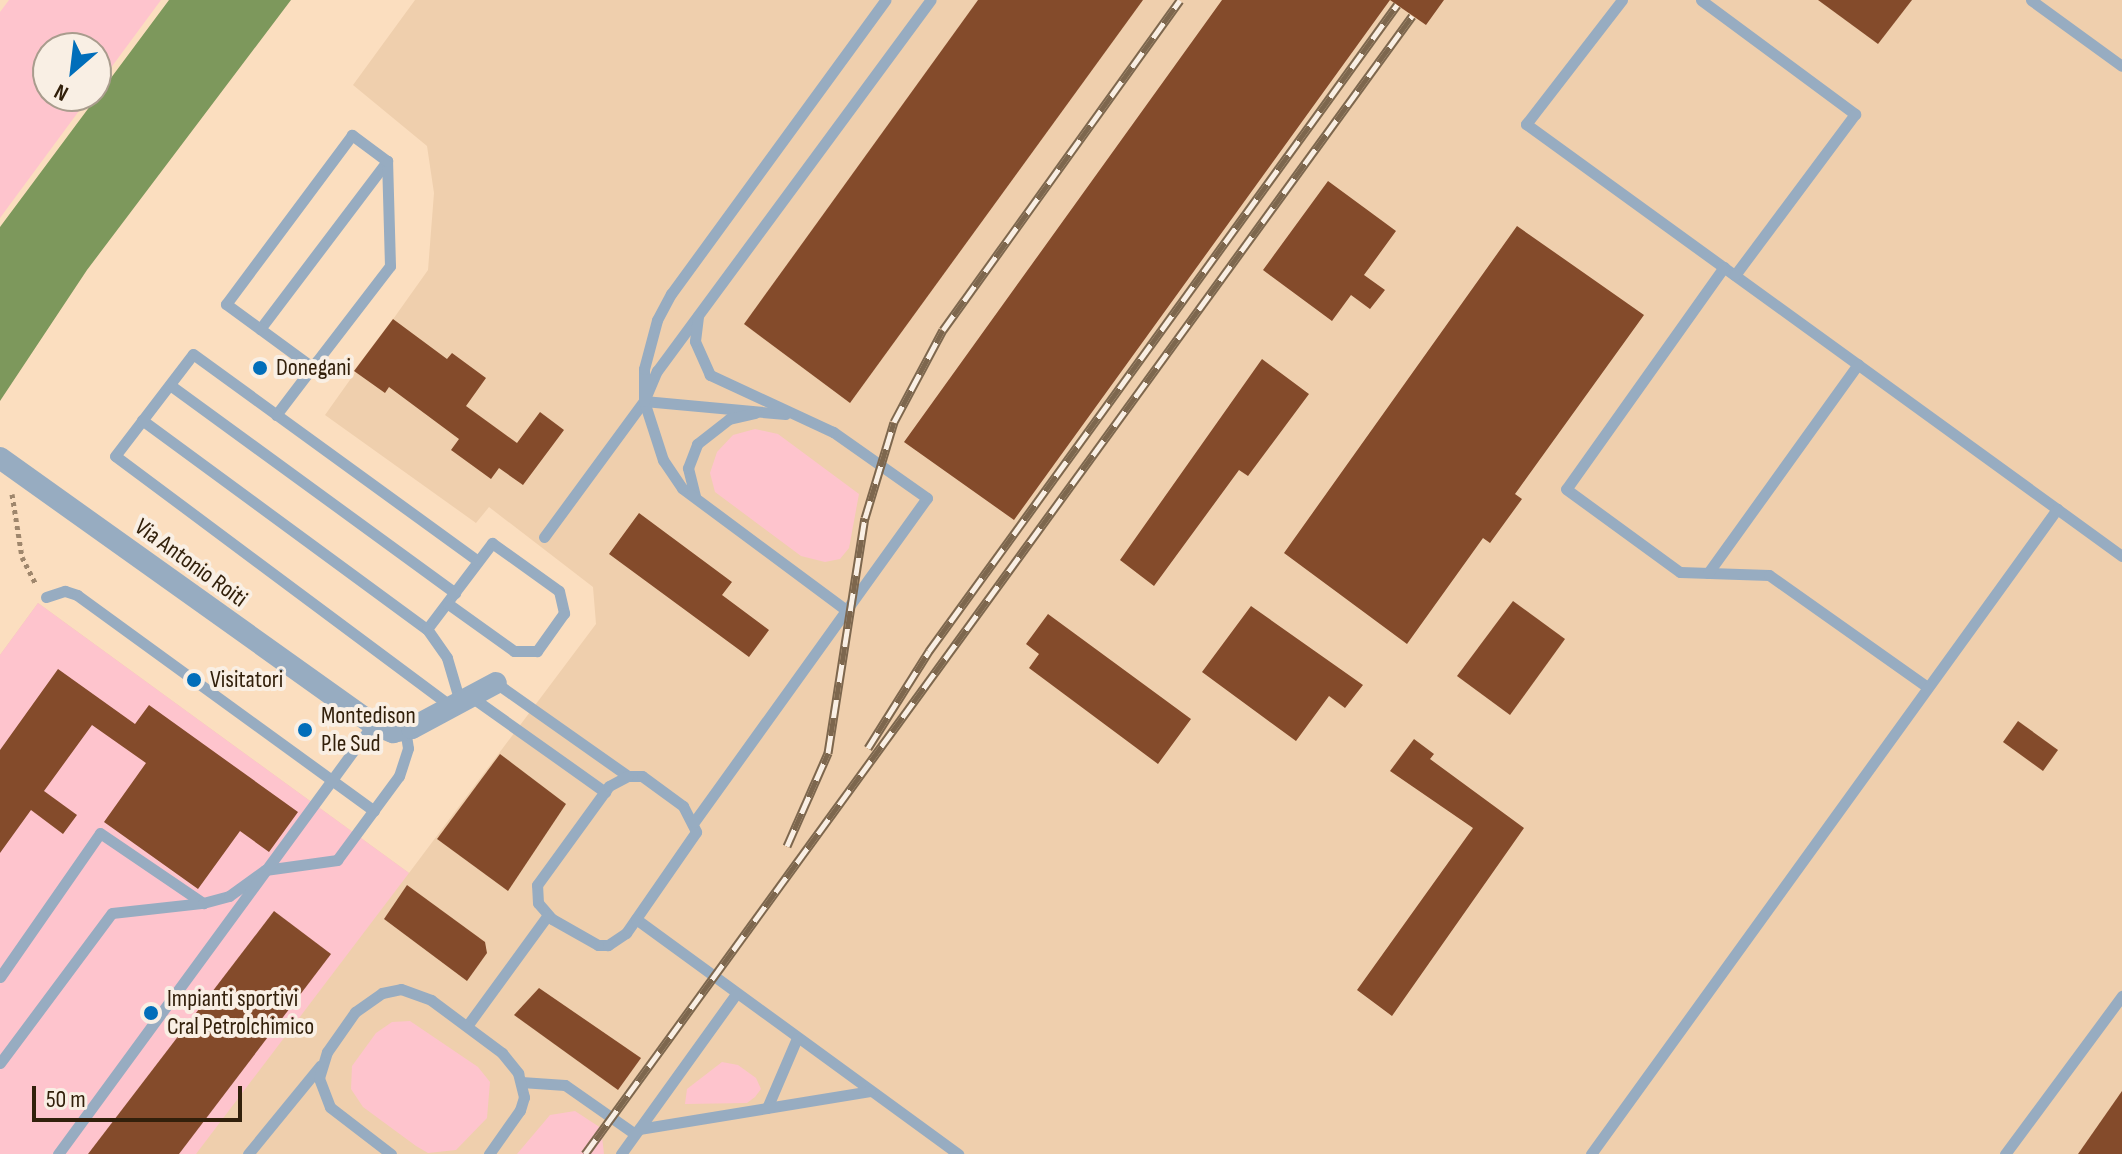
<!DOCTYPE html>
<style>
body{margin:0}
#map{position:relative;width:2122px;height:1154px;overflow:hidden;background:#fbdebf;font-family:"Sofia Sans Condensed",sans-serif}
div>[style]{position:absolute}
.built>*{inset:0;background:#efcfad}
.green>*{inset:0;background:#fec4cd}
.water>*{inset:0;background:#7d985c}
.building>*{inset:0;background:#844b2b}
.path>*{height:5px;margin-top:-2.5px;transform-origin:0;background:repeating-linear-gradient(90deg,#9e866c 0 4px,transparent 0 8px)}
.service>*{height:11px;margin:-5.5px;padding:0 5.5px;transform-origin:5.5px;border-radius:5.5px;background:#97acc1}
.minor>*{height:22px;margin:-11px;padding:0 11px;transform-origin:11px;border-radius:11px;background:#97acc1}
.rail>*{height:9px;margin-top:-4.5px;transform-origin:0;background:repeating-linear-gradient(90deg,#f9efe4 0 18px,#7d674e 0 36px);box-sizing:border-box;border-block:2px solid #7d674e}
.dots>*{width:22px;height:22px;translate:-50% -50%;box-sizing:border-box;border:4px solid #f9efe4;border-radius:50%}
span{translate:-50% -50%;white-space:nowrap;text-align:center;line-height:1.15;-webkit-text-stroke:8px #f9efe4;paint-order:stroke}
.poi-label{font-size:24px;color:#32200b}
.left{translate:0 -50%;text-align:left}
.street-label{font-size:24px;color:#32200b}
.north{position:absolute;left:32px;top:32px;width:80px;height:80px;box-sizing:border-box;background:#f9efe4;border:2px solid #a99c8d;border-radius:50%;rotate:208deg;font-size:22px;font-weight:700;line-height:32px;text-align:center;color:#32200b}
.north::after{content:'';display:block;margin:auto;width:28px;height:36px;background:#016eba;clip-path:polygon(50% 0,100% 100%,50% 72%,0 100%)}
.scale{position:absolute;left:32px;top:1086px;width:210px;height:36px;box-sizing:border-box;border:4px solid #32200b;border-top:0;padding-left:10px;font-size:24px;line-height:28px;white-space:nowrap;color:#32200b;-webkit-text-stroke:6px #f9efe4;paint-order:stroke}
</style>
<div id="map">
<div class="built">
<i style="clip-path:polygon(415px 0,2122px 0,2122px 1154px,0 1154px,0 655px,38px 603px,409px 873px,596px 624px,593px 587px,489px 507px,476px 523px,325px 415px,428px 270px,434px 193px,427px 146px,353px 85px)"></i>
</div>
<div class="green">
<i style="clip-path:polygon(9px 0,161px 0,96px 88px,96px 48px,48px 48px,48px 96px,90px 96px,0 218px,0 12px)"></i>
<i style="clip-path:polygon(755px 429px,778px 434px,859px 494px,849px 548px,840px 559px,825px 562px,801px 556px,715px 492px,710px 473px,717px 452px,733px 435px)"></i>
<i style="clip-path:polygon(38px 603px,409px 873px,196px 1154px,0 1154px,0 655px)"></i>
<i style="clip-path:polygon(410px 1021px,478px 1067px,490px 1082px,487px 1118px,456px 1150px,428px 1153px,416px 1146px,363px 1107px,351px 1089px,352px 1066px,376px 1033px,392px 1022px)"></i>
<i style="clip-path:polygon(722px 1062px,738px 1065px,756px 1078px,761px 1089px,755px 1097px,747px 1103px,685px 1104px,687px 1089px)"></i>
<i style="clip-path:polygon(575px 1111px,601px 1128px,604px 1154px,517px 1154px,550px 1115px)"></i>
</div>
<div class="water">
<i style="clip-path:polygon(169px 0,291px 0,87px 270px,0 401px,0 227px)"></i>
</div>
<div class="building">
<i style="clip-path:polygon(978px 0,1143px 0,850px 403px,744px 324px)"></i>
<i style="clip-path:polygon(1222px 0,1444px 0,1426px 25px,1390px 0,1014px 520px,904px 442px)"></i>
<i style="clip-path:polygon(1818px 0,1912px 0,1878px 44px)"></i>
<i style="clip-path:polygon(1328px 181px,1396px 231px,1364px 275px,1385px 290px,1370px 309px,1351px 295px,1332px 321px,1263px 270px)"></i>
<i style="clip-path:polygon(1517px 226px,1644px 315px,1515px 494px,1522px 499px,1490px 543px,1483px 538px,1407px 644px,1284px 553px)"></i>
<i style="clip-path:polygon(393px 319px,447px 359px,452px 353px,486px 378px,466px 406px,517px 443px,540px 412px,564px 430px,523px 485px,499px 468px,491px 479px,451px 450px,459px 439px,389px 387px,385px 393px,354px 371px)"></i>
<i style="clip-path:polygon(1262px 359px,1309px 394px,1248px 476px,1239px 470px,1154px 586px,1120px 560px)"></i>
<i style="clip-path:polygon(639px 513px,732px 582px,722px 595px,769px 630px,749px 657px,609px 554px)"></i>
<i style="clip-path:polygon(1513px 601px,1565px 639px,1510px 715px,1457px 676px)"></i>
<i style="clip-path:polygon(1251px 606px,1363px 685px,1345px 708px,1329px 696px,1296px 741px,1202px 672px)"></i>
<i style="clip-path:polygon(1048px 614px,1191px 719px,1158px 764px,1029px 668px,1039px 654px,1026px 644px)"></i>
<i style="clip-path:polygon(58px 669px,135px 724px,149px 705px,298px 812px,269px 852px,240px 831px,198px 889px,104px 822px,146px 763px,92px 725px,44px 791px,77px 815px,63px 834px,31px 810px,0 853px,0 750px)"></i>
<i style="clip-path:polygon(2018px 721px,2058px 750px,2043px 771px,2003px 742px)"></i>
<i style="clip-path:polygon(1414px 739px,1434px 754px,1430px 759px,1524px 828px,1392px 1016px,1357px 990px,1473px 828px,1390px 771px)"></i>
<i style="clip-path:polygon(500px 754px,566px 804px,508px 891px,437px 839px)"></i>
<i style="clip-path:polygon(407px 885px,485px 942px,487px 953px,467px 981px,384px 919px)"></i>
<i style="clip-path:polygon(274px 911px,331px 954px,179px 1154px,88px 1154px)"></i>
<i style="clip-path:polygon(539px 988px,641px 1058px,618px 1090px,514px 1015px)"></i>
<i style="clip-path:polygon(2122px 1091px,2122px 1154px,2078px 1154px)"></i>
</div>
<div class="path">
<i style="left:12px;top:494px;width:64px;rotate:81deg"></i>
<i style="left:22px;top:557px;width:30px;rotate:63deg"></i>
</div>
<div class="service">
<i style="left:1622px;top:0;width:157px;rotate:127.7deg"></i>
<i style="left:1526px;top:124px;width:736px;rotate:35.94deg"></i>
<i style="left:1701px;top:0;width:192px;rotate:36.5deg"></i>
<i style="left:1855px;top:114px;width:201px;rotate:126.7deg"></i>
<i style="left:2031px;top:0;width:112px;rotate:36deg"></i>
<i style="left:1724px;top:267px;width:272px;rotate:125.4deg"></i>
<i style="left:1566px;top:489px;width:141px;rotate:36.1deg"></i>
<i style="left:1680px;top:572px;width:89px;rotate:1.9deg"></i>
<i style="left:1769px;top:575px;width:194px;rotate:35.3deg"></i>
<i style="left:260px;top:329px;width:211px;rotate:-52.9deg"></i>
<i style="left:170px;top:385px;width:353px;rotate:36.1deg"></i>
<i style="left:644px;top:401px;width:142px;rotate:5.3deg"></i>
<i style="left:276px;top:415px;width:68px;rotate:-52.8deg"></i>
<i style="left:317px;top:361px;width:120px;rotate:-52.5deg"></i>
<i style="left:390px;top:266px;width:105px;rotate:-91.6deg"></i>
<i style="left:387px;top:161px;width:44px;rotate:-143.4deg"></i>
<i style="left:352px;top:135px;width:211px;rotate:126.7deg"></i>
<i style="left:226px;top:304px;width:107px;rotate:36.2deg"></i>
<i style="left:142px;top:420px;width:353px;rotate:36.3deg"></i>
<i style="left:427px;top:629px;width:108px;rotate:-52.9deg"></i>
<i style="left:492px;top:543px;width:82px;rotate:35.6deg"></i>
<i style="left:559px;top:591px;width:23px;rotate:77deg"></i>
<i style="left:564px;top:613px;width:47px;rotate:125.4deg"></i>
<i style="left:537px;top:651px;width:23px;rotate:180deg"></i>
<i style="left:514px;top:651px;width:82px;rotate:-144.4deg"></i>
<i style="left:695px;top:496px;width:29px;rotate:-104deg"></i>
<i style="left:688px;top:468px;width:26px;rotate:-69deg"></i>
<i style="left:697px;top:444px;width:41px;rotate:-38deg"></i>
<i style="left:729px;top:419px;width:27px;rotate:-13deg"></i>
<i style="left:544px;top:537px;width:169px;rotate:-53.7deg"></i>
<i style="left:644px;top:401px;width:33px;rotate:-67deg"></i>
<i style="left:657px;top:371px;width:461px;rotate:-53.6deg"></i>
<i style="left:1708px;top:573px;width:257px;rotate:-54.3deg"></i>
<i style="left:46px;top:597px;width:20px;rotate:-18deg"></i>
<i style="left:65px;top:591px;width:13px;rotate:18deg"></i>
<i style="left:77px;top:595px;width:367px;rotate:36deg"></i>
<i style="left:846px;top:610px;width:204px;rotate:-143.4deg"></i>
<i style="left:682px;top:488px;width:34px;rotate:-124deg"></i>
<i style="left:663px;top:460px;width:62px;rotate:-107.9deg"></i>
<i style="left:644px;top:401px;width:32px;rotate:-90deg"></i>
<i style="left:644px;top:369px;width:51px;rotate:-75.1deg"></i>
<i style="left:657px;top:320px;width:30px;rotate:-62deg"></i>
<i style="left:671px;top:294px;width:364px;rotate:-53.9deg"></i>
<i style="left:427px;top:629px;width:35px;rotate:55deg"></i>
<i style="left:447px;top:658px;width:46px;rotate:73.5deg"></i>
<i style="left:496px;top:683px;width:161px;rotate:35.2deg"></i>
<i style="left:470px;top:696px;width:166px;rotate:35.4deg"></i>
<i style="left:452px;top:707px;width:420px;rotate:-143.3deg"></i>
<i style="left:115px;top:456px;width:128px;rotate:-52.6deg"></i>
<i style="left:193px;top:354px;width:352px;rotate:36deg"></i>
<i style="left:628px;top:776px;width:14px"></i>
<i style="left:642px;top:776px;width:51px;rotate:36.2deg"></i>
<i style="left:683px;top:806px;width:29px;rotate:63deg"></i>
<i style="left:696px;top:832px;width:123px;rotate:124.7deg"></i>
<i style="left:626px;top:933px;width:22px;rotate:146deg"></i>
<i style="left:608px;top:945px;width:10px;rotate:180deg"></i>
<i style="left:598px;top:945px;width:53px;rotate:-150.5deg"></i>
<i style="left:552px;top:919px;width:21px;rotate:-131deg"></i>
<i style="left:538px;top:903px;width:18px;rotate:-93deg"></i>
<i style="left:537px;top:885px;width:122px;rotate:-54deg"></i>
<i style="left:609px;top:786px;width:21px;rotate:-28deg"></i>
<i style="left:694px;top:822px;width:399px;rotate:-54.3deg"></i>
<i style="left:927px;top:498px;width:115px;rotate:-144.9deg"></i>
<i style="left:833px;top:432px;width:136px;rotate:-155.1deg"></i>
<i style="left:710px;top:375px;width:37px;rotate:-114deg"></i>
<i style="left:695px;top:341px;width:25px;rotate:-83deg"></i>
<i style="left:636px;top:919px;width:399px;rotate:36.1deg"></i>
<i style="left:0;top:977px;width:175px;rotate:-55.2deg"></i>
<i style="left:100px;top:833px;width:125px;rotate:34.2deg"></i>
<i style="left:467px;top:1026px;width:137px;rotate:-53.9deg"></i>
<i style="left:0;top:1063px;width:187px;rotate:-53.3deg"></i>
<i style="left:112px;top:913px;width:92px;rotate:-6.3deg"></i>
<i style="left:203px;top:903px;width:27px;rotate:-15deg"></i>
<i style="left:229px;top:896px;width:44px;rotate:-35.8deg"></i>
<i style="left:265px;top:870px;width:73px;rotate:-7.9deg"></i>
<i style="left:337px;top:860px;width:104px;rotate:-53.6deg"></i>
<i style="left:399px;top:776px;width:29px;rotate:-72deg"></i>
<i style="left:408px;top:748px;width:18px;rotate:-99deg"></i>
<i style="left:521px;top:1082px;width:44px;rotate:3.9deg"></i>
<i style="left:565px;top:1085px;width:85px;rotate:35deg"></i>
<i style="left:767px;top:1108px;width:76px;rotate:-66.8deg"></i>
<i style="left:639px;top:1129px;width:234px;rotate:-9.3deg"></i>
<i style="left:58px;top:1154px;width:533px;rotate:-53.78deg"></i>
<i style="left:248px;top:1154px;width:114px;rotate:-50.7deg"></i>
<i style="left:391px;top:1154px;width:77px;rotate:-142.4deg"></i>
<i style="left:330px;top:1107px;width:31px;rotate:-111deg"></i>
<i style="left:319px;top:1078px;width:27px;rotate:-73deg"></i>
<i style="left:327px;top:1052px;width:49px;rotate:-55deg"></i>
<i style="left:355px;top:1012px;width:33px;rotate:-35deg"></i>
<i style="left:382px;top:993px;width:19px;rotate:-12deg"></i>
<i style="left:401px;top:989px;width:32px;rotate:20deg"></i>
<i style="left:431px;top:1000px;width:89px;rotate:36.7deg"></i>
<i style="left:502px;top:1053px;width:26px;rotate:51deg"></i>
<i style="left:518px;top:1073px;width:25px;rotate:76deg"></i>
<i style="left:524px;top:1097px;width:14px;rotate:107deg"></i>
<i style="left:520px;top:1110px;width:54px;rotate:125.2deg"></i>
<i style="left:621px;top:1154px;width:197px;rotate:-54.3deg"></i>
<i style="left:1591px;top:1154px;width:796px;rotate:-54.15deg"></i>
<i style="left:2005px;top:1154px;width:197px;rotate:-53.5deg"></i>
</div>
<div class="minor">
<i style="left:0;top:458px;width:458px;rotate:35.5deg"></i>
<i style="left:373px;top:724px;width:22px;rotate:22deg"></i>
<i style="left:393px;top:732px;width:19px;rotate:-12deg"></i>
<i style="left:412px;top:728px;width:95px;rotate:-28.2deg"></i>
</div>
<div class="rail">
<i style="left:868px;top:748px;width:115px;rotate:-57.8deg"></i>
<i style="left:929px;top:651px;width:798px;rotate:-54.08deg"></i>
<i style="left:787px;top:846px;width:102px;rotate:-66.2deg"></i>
<i style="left:828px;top:753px;width:238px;rotate:-81.1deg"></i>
<i style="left:865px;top:518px;width:100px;rotate:-73.2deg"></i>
<i style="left:894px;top:422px;width:104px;rotate:-62deg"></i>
<i style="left:943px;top:330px;width:406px;rotate:-54.3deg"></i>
<i style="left:585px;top:1154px;width:1407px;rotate:-53.99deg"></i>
</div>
<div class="dots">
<i style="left:260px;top:368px;background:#016eba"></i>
<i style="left:194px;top:680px;background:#016eba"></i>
<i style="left:305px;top:730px;background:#016eba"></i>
<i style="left:151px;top:1013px;background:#016eba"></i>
</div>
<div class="poi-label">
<span class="left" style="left:276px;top:368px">Donegani</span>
<span class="left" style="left:210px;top:680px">Visitatori</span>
<span class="left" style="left:321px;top:730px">Montedison<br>P.le Sud</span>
<span class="left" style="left:167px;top:1013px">Impianti sportivi<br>Cral Petrolchimico</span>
</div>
<div class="street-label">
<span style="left:191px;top:563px;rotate:36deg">Via Antonio Roiti</span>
</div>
<div class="north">N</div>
<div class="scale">50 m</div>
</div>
